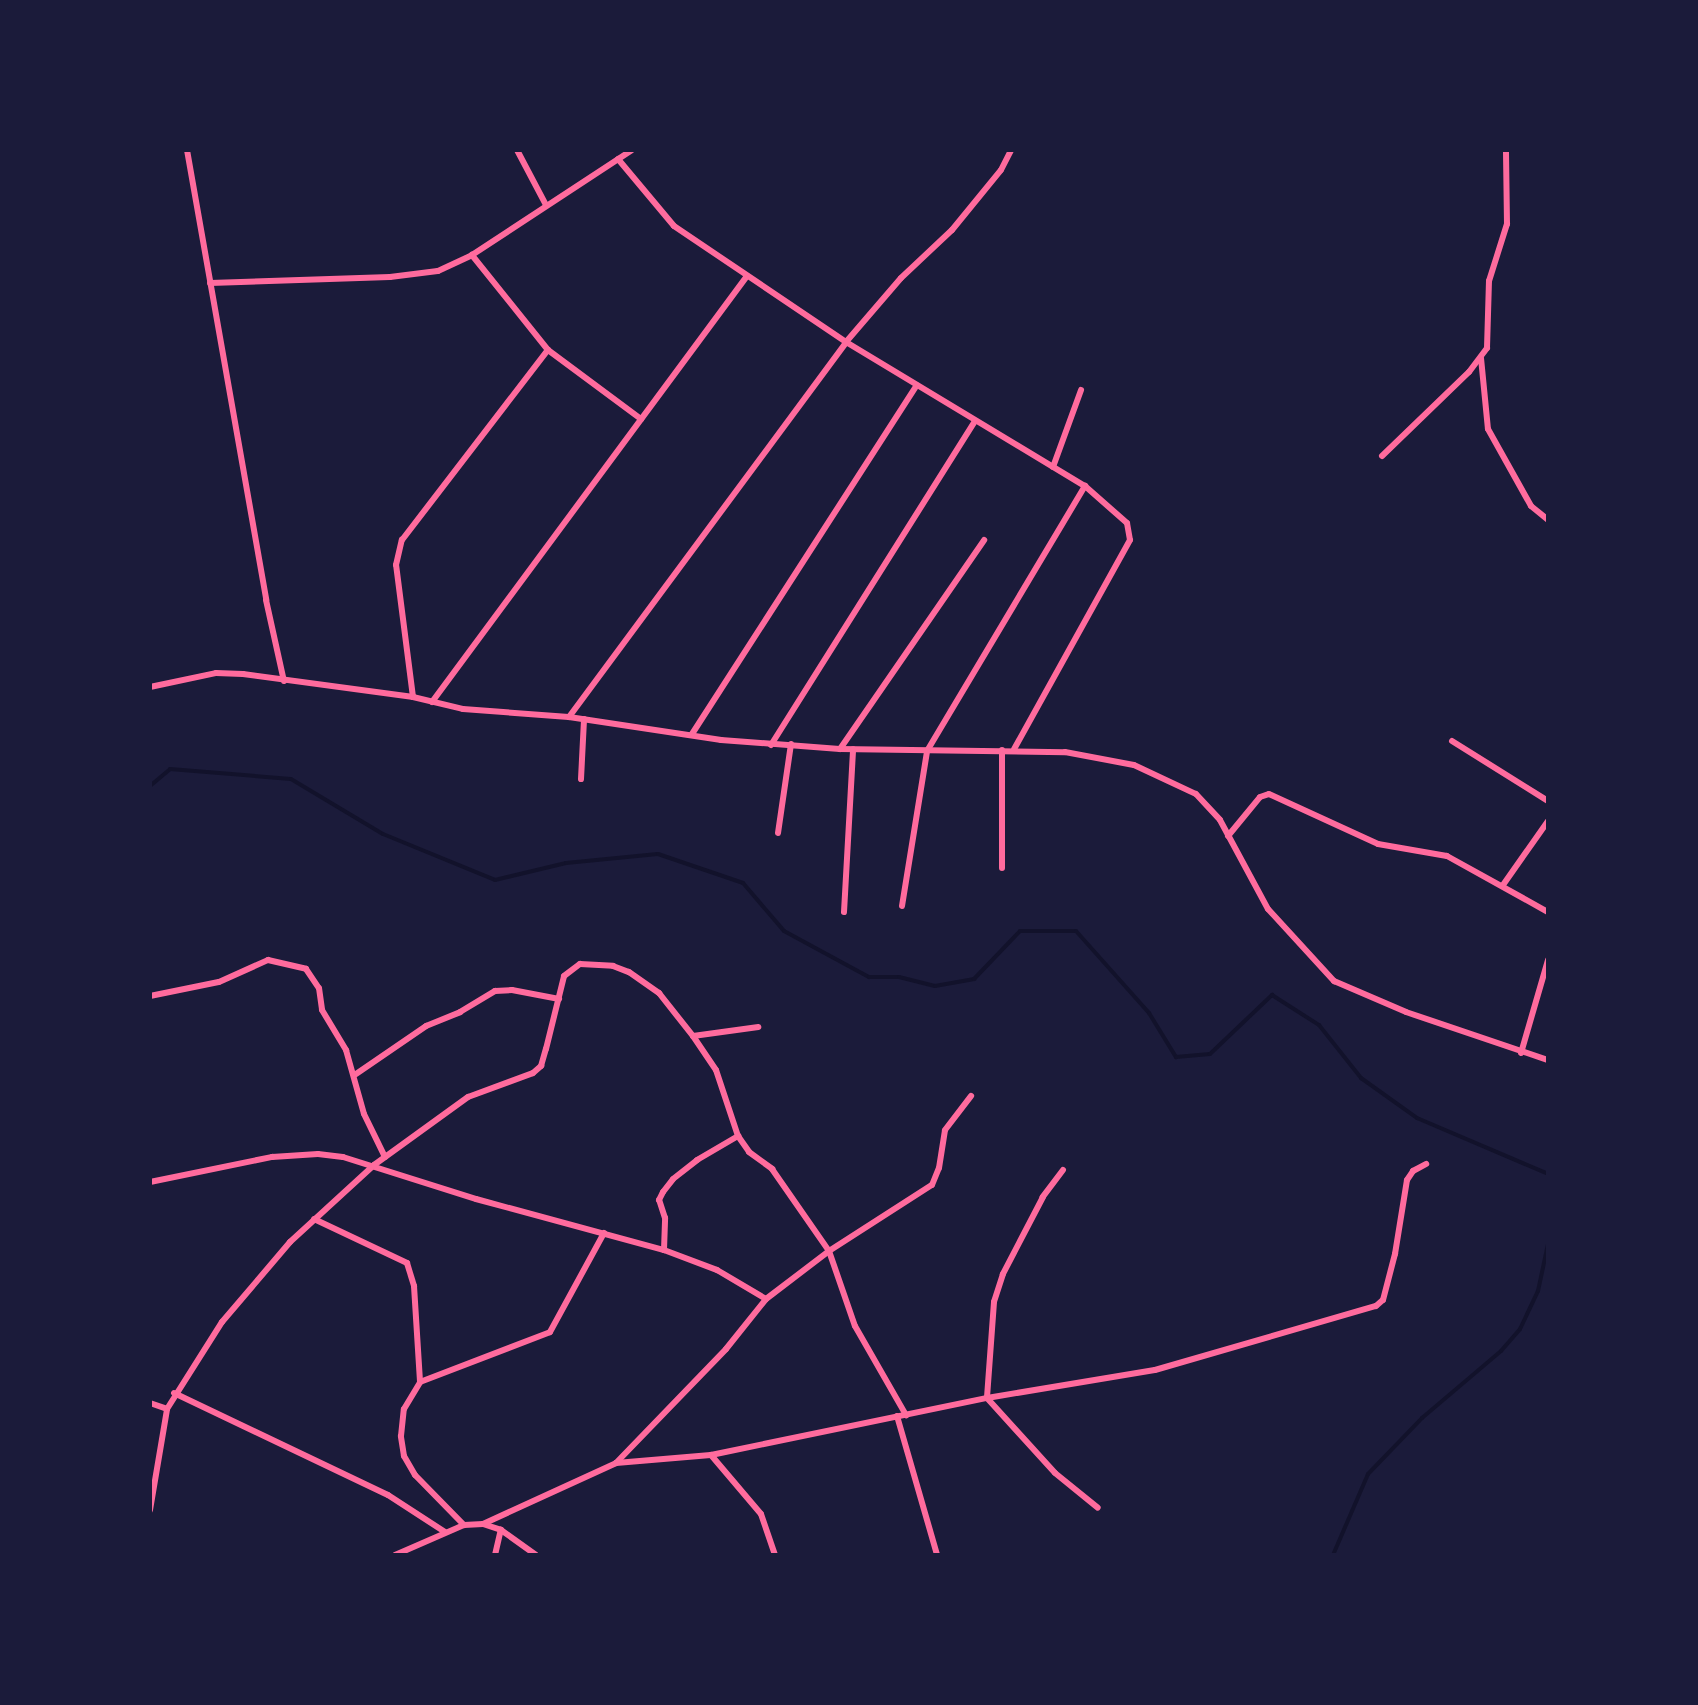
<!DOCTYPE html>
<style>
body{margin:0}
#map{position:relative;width:1698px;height:1705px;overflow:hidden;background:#1b1b3a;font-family:"Roboto Serif",serif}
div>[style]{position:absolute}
.stream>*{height:4px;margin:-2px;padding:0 2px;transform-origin:2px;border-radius:2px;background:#12122b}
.minor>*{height:6px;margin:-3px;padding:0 3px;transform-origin:3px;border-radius:3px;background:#ff6b9d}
span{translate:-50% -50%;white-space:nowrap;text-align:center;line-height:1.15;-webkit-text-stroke:8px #1b1b3a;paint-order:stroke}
.frame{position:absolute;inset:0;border:152px solid #1b1b3a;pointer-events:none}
</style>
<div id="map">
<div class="stream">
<i style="left:150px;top:786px;width:26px;rotate:-40deg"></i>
<i style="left:170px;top:769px;width:121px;rotate:4.7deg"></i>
<i style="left:291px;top:779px;width:107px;rotate:30.9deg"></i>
<i style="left:383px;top:834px;width:121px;rotate:22.3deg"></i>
<i style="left:495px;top:880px;width:73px;rotate:-13.5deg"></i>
<i style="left:566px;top:863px;width:92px;rotate:-5.6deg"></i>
<i style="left:658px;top:854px;width:90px;rotate:18.8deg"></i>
<i style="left:743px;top:883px;width:63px;rotate:49.5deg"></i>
<i style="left:784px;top:931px;width:97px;rotate:28.4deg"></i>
<i style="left:869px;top:977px;width:30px"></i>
<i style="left:899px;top:977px;width:37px;rotate:14deg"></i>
<i style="left:935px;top:986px;width:40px;rotate:-10deg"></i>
<i style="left:974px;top:979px;width:66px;rotate:-46.2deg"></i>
<i style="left:1020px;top:931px;width:56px"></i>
<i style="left:1076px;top:931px;width:110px;rotate:48.3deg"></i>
<i style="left:1149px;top:1013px;width:52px;rotate:58.5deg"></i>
<i style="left:1176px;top:1057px;width:34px;rotate:-5deg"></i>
<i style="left:1210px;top:1054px;width:86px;rotate:-43.6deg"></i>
<i style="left:1272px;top:995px;width:56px;rotate:32.6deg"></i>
<i style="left:1319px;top:1025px;width:68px;rotate:51.6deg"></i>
<i style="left:1361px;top:1078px;width:69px;rotate:35.5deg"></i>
<i style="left:1417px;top:1118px;width:142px;rotate:23.1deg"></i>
<i style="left:1333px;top:1555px;width:88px;rotate:-66.6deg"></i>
<i style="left:1368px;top:1474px;width:78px;rotate:-46deg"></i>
<i style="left:1422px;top:1418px;width:104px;rotate:-40.3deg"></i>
<i style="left:1501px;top:1351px;width:29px;rotate:-49deg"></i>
<i style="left:1520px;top:1329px;width:42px;rotate:-64.7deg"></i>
<i style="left:1538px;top:1291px;width:48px;rotate:-78deg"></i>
</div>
<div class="minor">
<i style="left:187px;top:150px;width:457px;rotate:80deg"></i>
<i style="left:266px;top:600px;width:83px;rotate:77.5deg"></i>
<i style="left:517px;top:150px;width:62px;rotate:62.2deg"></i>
<i style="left:618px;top:159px;width:87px;rotate:50.1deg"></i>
<i style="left:674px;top:226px;width:207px;rotate:34deg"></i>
<i style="left:846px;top:342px;width:279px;rotate:31.1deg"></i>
<i style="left:1085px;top:486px;width:56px;rotate:41.4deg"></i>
<i style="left:1127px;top:523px;width:17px;rotate:80deg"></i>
<i style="left:1130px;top:540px;width:239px;rotate:119deg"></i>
<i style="left:210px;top:283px;width:180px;rotate:-1.9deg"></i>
<i style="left:390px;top:277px;width:48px;rotate:-7.1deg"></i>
<i style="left:438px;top:271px;width:38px;rotate:-25deg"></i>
<i style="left:472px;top:255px;width:191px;rotate:-33.3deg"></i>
<i style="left:548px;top:350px;width:116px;rotate:36.6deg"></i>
<i style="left:1481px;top:358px;width:71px;rotate:84.4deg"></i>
<i style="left:1488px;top:429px;width:88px;rotate:60.8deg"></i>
<i style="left:1531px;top:506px;width:22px;rotate:39deg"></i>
<i style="left:1382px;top:456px;width:121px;rotate:-44deg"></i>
<i style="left:1469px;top:372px;width:30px;rotate:-53deg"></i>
<i style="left:1487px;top:348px;width:67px;rotate:-88.3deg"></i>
<i style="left:1489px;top:281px;width:60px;rotate:-72.5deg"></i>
<i style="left:1507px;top:224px;width:74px;rotate:-90.8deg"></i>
<i style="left:1053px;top:467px;width:82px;rotate:-70deg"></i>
<i style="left:150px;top:687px;width:67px;rotate:-12deg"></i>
<i style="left:216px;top:673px;width:27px;rotate:2deg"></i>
<i style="left:243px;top:674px;width:172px;rotate:7.7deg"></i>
<i style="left:413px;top:697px;width:51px;rotate:13.5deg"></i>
<i style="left:463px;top:709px;width:106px;rotate:4.3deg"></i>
<i style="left:569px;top:717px;width:154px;rotate:8.6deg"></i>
<i style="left:721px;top:740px;width:119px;rotate:4.3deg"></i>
<i style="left:840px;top:749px;width:225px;rotate:0.8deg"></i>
<i style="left:1065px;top:752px;width:70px;rotate:10.7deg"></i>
<i style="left:1134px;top:765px;width:68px;rotate:25.1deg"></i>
<i style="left:1196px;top:794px;width:35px;rotate:47deg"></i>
<i style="left:1220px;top:820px;width:101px;rotate:61.7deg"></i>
<i style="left:1268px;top:909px;width:98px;rotate:47.5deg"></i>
<i style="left:1334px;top:981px;width:78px;rotate:23.3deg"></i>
<i style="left:1406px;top:1012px;width:150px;rotate:18.7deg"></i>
<i style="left:413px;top:697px;width:133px;rotate:-97.3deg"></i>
<i style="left:396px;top:565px;width:26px;rotate:-77deg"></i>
<i style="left:402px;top:540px;width:240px;rotate:-52.5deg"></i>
<i style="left:548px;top:350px;width:122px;rotate:-128.7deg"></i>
<i style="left:432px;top:702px;width:530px;rotate:-53.52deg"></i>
<i style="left:569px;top:717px;width:466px;rotate:-53.5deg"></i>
<i style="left:846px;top:342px;width:84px;rotate:-49.3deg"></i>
<i style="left:901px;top:278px;width:70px;rotate:-43.3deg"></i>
<i style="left:952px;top:230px;width:77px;rotate:-50.8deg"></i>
<i style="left:1001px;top:170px;width:22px;rotate:-63deg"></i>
<i style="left:692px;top:734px;width:415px;rotate:-57.2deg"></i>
<i style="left:1452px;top:741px;width:113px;rotate:32deg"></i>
<i style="left:771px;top:745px;width:383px;rotate:-57.8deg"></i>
<i style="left:840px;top:749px;width:254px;rotate:-55.4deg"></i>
<i style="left:1002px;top:750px;width:118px;rotate:90deg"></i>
<i style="left:581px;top:779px;width:60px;rotate:-87.1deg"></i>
<i style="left:778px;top:833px;width:90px;rotate:-81.7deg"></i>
<i style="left:1228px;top:836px;width:50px;rotate:-50.6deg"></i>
<i style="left:1260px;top:797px;width:9px;rotate:-18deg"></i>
<i style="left:1269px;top:794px;width:120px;rotate:24.6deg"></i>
<i style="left:1378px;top:844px;width:70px;rotate:9.9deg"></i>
<i style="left:1447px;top:856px;width:115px;rotate:29deg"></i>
<i style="left:1503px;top:885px;width:78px;rotate:-54.9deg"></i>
<i style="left:902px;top:906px;width:157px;rotate:-80.8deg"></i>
<i style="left:927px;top:751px;width:309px;rotate:-59.2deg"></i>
<i style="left:844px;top:912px;width:163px;rotate:-86.8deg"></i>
<i style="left:150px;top:996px;width:70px;rotate:-11.5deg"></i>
<i style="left:219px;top:982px;width:54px;rotate:-24.2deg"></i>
<i style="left:268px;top:960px;width:39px;rotate:13deg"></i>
<i style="left:306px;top:969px;width:23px;rotate:56deg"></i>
<i style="left:319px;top:988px;width:22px;rotate:82deg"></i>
<i style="left:322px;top:1010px;width:47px;rotate:59deg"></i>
<i style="left:346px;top:1050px;width:66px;rotate:74.3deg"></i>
<i style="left:364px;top:1114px;width:48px;rotate:64deg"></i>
<i style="left:693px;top:1036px;width:66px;rotate:-7.9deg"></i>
<i style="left:1521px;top:1053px;width:97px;rotate:-73.8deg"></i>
<i style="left:356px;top:1074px;width:85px;rotate:-34.4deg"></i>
<i style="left:426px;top:1026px;width:37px;rotate:-22deg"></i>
<i style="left:460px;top:1012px;width:41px;rotate:-31deg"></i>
<i style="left:495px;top:991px;width:17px;rotate:-3deg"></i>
<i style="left:512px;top:990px;width:48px;rotate:10.8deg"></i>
<i style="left:1063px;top:1170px;width:34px;rotate:127deg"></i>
<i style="left:1043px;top:1197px;width:87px;rotate:117.5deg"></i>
<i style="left:1003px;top:1274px;width:29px;rotate:108deg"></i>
<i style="left:994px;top:1302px;width:96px;rotate:94.2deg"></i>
<i style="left:987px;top:1398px;width:101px;rotate:47.8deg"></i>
<i style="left:1055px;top:1473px;width:55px;rotate:39.1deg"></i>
<i style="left:150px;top:1182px;width:125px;rotate:-11.6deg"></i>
<i style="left:272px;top:1157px;width:46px;rotate:-3.7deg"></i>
<i style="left:318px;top:1154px;width:25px;rotate:7deg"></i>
<i style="left:343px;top:1157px;width:139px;rotate:17.5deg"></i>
<i style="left:476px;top:1199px;width:195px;rotate:15.2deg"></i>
<i style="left:664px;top:1250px;width:57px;rotate:20.7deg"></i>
<i style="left:717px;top:1270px;width:57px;rotate:30.6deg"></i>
<i style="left:314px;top:1219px;width:103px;rotate:25.3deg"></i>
<i style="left:407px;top:1263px;width:24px;rotate:73deg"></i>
<i style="left:414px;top:1286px;width:96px;rotate:86.4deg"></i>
<i style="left:664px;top:1250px;width:32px;rotate:-88deg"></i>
<i style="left:665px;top:1218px;width:19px;rotate:-108deg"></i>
<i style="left:659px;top:1200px;width:9px;rotate:-63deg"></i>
<i style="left:663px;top:1192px;width:16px;rotate:-52deg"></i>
<i style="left:673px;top:1179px;width:31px;rotate:-38deg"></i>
<i style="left:697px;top:1160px;width:48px;rotate:-30.3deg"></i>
<i style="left:174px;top:1393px;width:237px;rotate:25.5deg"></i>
<i style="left:388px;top:1495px;width:68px;rotate:33deg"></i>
<i style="left:150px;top:1403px;width:18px;rotate:19deg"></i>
<i style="left:897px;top:1416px;width:145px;rotate:73.9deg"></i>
<i style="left:711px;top:1455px;width:77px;rotate:49.7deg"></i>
<i style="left:761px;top:1514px;width:43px;rotate:71.1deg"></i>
<i style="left:616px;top:1463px;width:158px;rotate:-46deg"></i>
<i style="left:726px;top:1349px;width:64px;rotate:-51.3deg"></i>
<i style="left:766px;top:1299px;width:79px;rotate:-37.3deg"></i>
<i style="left:829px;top:1251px;width:122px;rotate:-32.7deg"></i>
<i style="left:932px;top:1185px;width:18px;rotate:-68deg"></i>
<i style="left:939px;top:1168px;width:38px;rotate:-81deg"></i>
<i style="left:945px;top:1130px;width:43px;rotate:-52.6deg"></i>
<i style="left:150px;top:1510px;width:102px;rotate:-80.4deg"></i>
<i style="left:167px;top:1409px;width:103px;rotate:-57.7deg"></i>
<i style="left:222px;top:1322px;width:105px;rotate:-49.6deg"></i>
<i style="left:290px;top:1242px;width:114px;rotate:-42.5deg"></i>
<i style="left:374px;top:1165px;width:116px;rotate:-35.9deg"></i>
<i style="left:468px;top:1097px;width:69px;rotate:-20.3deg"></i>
<i style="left:533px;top:1073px;width:11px;rotate:-41deg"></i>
<i style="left:541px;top:1066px;width:18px;rotate:-74deg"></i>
<i style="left:546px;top:1049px;width:75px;rotate:-76.1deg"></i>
<i style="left:564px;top:976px;width:20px;rotate:-37deg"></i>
<i style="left:580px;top:964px;width:33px;rotate:3deg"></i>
<i style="left:613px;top:966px;width:17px;rotate:21deg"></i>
<i style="left:629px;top:972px;width:37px;rotate:35deg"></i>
<i style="left:659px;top:993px;width:55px;rotate:51.7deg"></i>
<i style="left:693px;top:1036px;width:41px;rotate:55.9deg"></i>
<i style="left:716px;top:1070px;width:70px;rotate:71.6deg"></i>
<i style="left:738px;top:1136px;width:19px;rotate:55deg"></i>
<i style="left:749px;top:1152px;width:29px;rotate:36deg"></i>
<i style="left:772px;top:1169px;width:100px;rotate:55.2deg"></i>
<i style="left:829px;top:1251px;width:79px;rotate:70.9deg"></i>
<i style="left:855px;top:1326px;width:103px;rotate:60.2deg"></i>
<i style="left:483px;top:1524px;width:146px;rotate:-24.6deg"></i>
<i style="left:616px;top:1463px;width:95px;rotate:-4.8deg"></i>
<i style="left:711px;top:1455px;width:282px;rotate:-11.7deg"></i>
<i style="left:987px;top:1398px;width:170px;rotate:-9.5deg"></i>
<i style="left:1155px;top:1370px;width:230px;rotate:-16.2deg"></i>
<i style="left:1376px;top:1306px;width:9px;rotate:-41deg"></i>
<i style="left:1383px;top:1300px;width:48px;rotate:-75.4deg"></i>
<i style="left:1395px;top:1254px;width:75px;rotate:-80.8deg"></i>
<i style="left:1407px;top:1180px;width:11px;rotate:-56deg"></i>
<i style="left:1413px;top:1171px;width:15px;rotate:-28deg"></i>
<i style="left:464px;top:1525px;width:70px;rotate:-134.4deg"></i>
<i style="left:415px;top:1475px;width:22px;rotate:-120deg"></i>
<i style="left:404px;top:1456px;width:20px;rotate:-99deg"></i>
<i style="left:401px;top:1436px;width:27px;rotate:-84deg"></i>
<i style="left:404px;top:1409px;width:31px;rotate:-59deg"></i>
<i style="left:420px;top:1382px;width:139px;rotate:-21deg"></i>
<i style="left:550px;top:1332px;width:113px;rotate:-61.4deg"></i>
<i style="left:395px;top:1555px;width:75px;rotate:-23.5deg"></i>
<i style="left:464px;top:1525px;width:19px;rotate:-3deg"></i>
<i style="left:483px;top:1524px;width:19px;rotate:18deg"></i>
<i style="left:501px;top:1530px;width:43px;rotate:35.5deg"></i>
<i style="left:495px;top:1555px;width:26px;rotate:-77deg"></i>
</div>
<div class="frame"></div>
</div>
